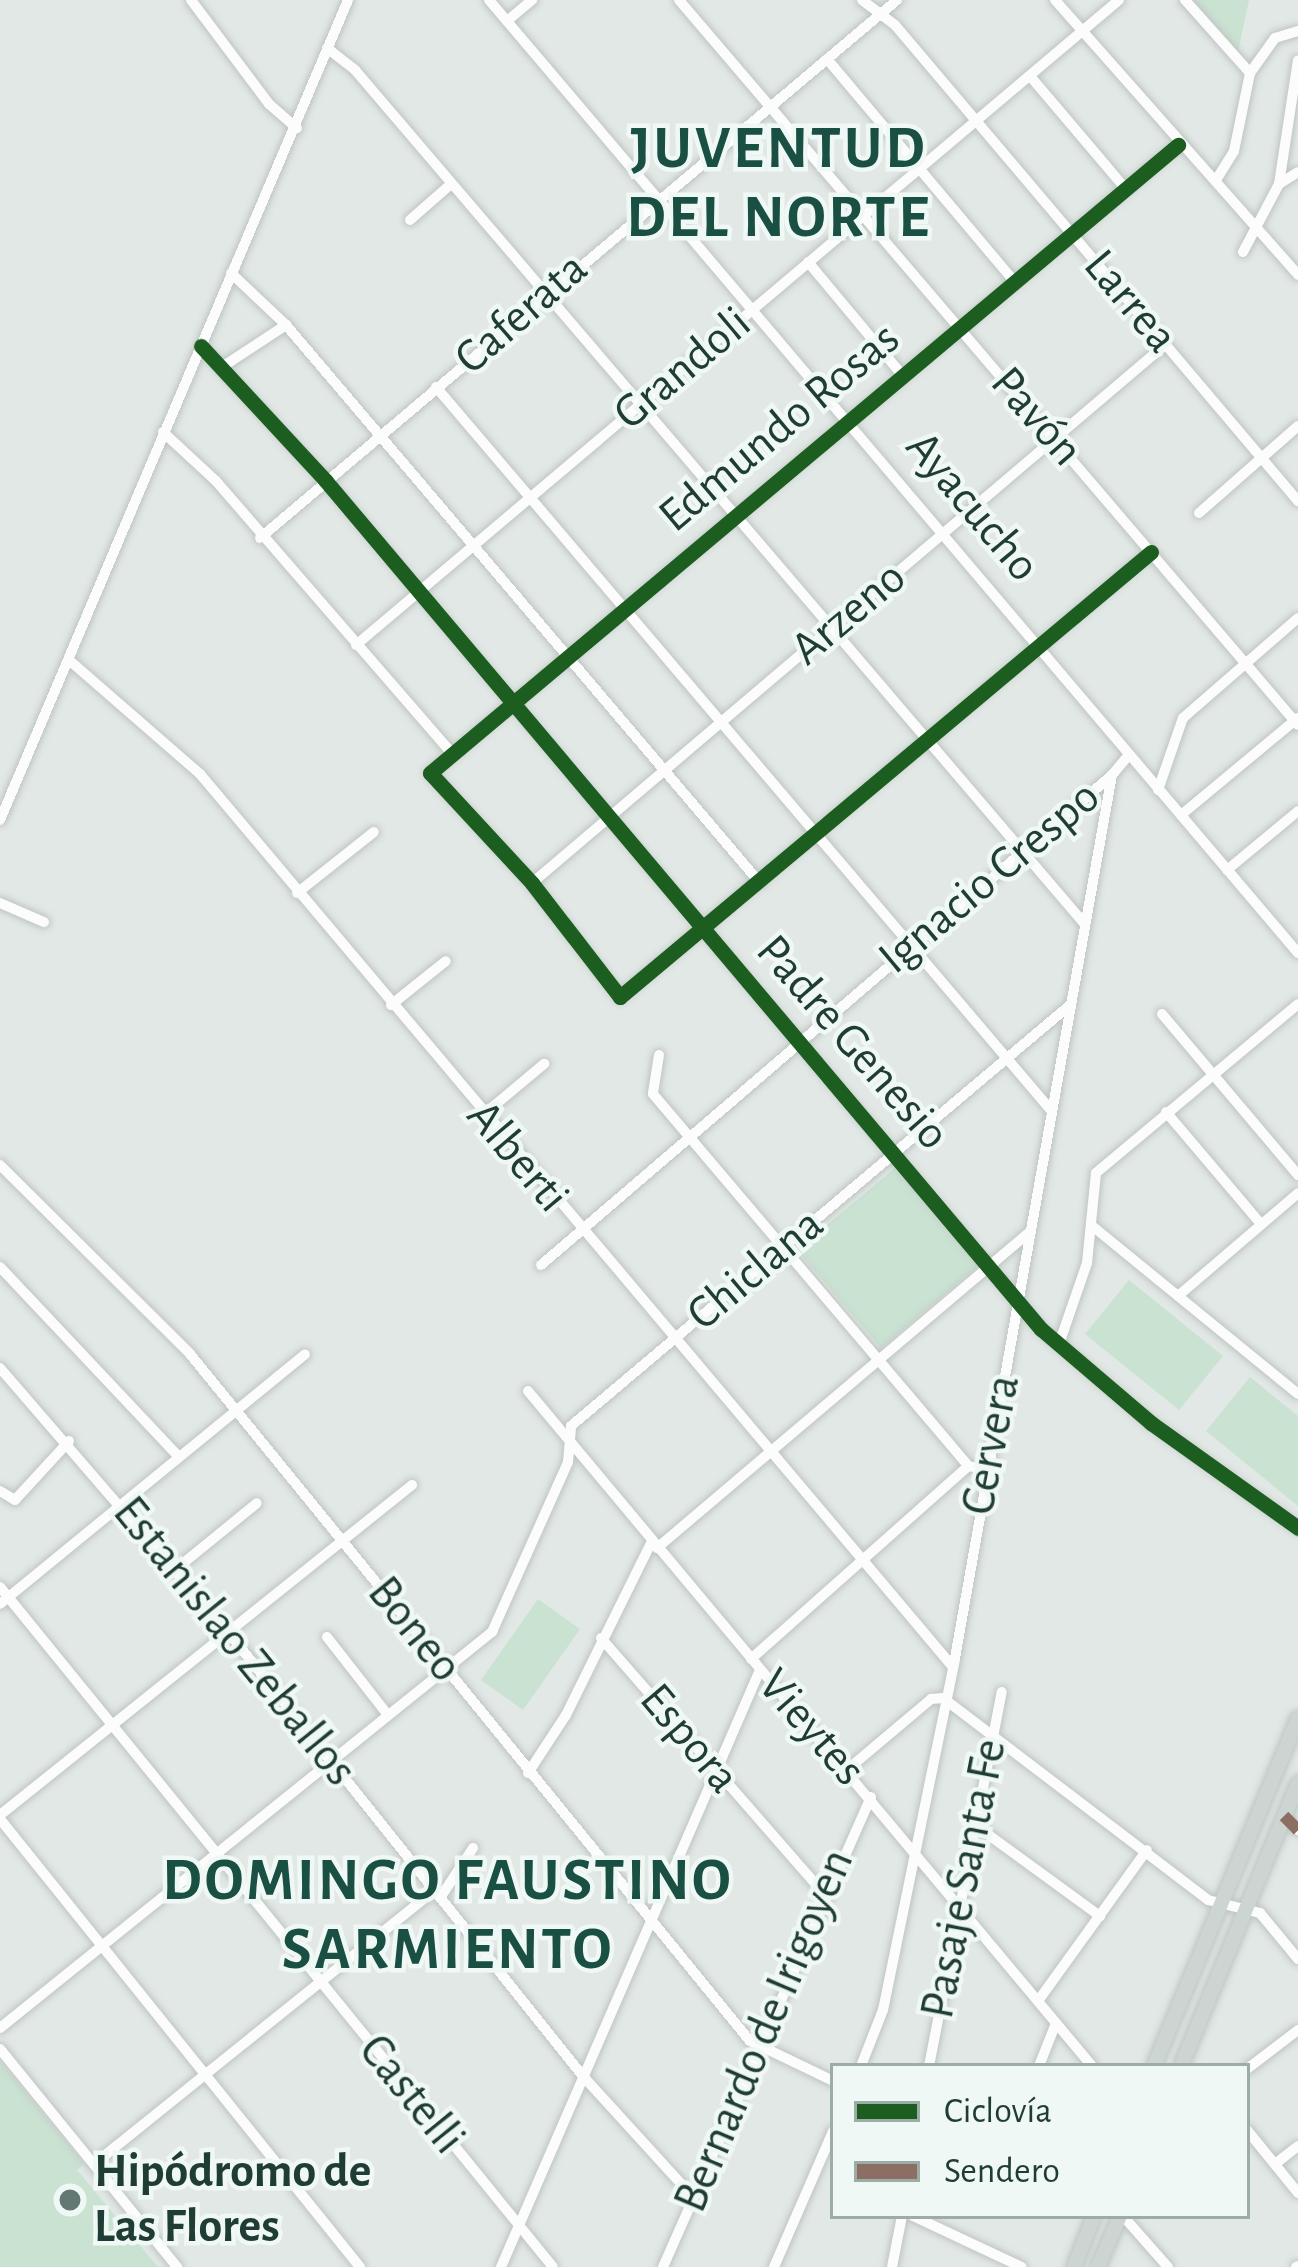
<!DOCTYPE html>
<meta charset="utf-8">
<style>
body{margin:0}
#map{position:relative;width:1298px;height:2267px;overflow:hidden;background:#e2e8e5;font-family:"Alegreya Sans",sans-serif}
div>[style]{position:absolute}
.green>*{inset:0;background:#cae2d2}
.roads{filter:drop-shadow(0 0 3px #bfc5c2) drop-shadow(0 0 3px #bfc5c2)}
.minor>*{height:10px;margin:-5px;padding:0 5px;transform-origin:5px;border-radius:5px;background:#fbfcfb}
.major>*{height:14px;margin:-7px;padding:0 7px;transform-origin:7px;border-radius:7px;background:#cdd5d3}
.quiet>*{height:12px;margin-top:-6px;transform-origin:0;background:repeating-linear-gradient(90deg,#8d6e63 0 24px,transparent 0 36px)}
.cycleway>*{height:15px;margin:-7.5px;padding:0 7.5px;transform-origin:7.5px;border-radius:7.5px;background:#1b5e20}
.dots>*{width:33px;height:33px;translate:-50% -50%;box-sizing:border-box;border:6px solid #eff8f4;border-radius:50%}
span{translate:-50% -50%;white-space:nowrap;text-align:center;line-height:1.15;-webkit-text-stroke:9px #eff8f4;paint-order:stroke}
.street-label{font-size:48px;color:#1f3c35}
.poi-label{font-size:48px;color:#1f3c35;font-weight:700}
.left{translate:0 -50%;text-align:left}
.district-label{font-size:60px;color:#1a4f43;font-weight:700;letter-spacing:3px}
.legend{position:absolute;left:830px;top:2063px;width:420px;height:156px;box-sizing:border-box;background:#eff8f4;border:3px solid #9cada8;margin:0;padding:15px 21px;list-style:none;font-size:36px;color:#1f3c35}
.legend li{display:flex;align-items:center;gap:24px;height:60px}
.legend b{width:60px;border:3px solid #9cada8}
</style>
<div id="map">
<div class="green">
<i style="clip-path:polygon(1193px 0,1249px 0,1238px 52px)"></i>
<i style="clip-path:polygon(895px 1168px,979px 1265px,881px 1348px,797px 1250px)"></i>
<i style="clip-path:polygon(1129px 1280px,1223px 1356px,1179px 1410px,1085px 1334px)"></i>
<i style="clip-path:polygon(1250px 1377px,1298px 1416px,1298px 1506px,1206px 1431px)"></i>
<i style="clip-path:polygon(538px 1599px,580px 1629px,523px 1710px,481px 1680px)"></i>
<i style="clip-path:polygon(0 2061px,84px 2164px,77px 2170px,158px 2267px,0 2267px)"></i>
</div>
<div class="roads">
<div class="minor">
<i style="left:191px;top:0;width:130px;rotate:53.1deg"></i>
<i style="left:269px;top:104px;width:37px;rotate:41deg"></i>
<i style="left:489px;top:0;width:1250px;rotate:49.67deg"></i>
<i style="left:679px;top:0;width:953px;rotate:49.51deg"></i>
<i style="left:862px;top:0;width:41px;rotate:37.1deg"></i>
<i style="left:895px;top:25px;width:624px;rotate:49.75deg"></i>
<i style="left:1055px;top:0;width:367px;rotate:48.5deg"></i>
<i style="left:1185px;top:0;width:98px;rotate:48.3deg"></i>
<i style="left:507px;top:21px;width:33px;rotate:-40deg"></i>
<i style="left:327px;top:48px;width:36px;rotate:38deg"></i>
<i style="left:355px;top:70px;width:1121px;rotate:49.49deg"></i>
<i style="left:827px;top:59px;width:292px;rotate:49.9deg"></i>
<i style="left:1030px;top:76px;width:148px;rotate:49.7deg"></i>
<i style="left:1216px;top:180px;width:34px;rotate:-58deg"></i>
<i style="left:1234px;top:151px;width:80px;rotate:-78.4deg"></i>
<i style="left:1250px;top:73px;width:43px;rotate:-54.5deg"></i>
<i style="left:1275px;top:38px;width:24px;rotate:-17deg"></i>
<i style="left:1279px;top:184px;width:22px;rotate:-32deg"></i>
<i style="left:410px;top:220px;width:55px;rotate:-41.3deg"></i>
<i style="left:1243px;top:252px;width:77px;rotate:-62.1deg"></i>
<i style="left:1279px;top:184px;width:125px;rotate:-81.3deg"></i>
<i style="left:808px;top:262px;width:148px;rotate:50.2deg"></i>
<i style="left:231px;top:273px;width:76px;rotate:43.4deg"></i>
<i style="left:286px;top:325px;width:732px;rotate:49.65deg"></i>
<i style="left:201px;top:346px;width:183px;rotate:47.2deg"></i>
<i style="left:325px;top:480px;width:1111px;rotate:49.86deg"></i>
<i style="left:1041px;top:1329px;width:145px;rotate:40.5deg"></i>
<i style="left:1151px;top:1423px;width:181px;rotate:35.5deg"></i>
<i style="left:222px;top:367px;width:77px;rotate:-33.3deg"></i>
<i style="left:436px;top:387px;width:948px;rotate:49.62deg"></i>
<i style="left:163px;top:432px;width:72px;rotate:42.8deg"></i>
<i style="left:216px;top:481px;width:359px;rotate:49.1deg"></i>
<i style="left:1199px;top:513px;width:132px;rotate:-41.3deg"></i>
<i style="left:260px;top:538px;width:834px;rotate:-40.18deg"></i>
<i style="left:1151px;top:552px;width:693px;rotate:140.04deg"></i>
<i style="left:620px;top:997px;width:144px;rotate:-127.7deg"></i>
<i style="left:532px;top:883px;width:150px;rotate:-132.8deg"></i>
<i style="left:430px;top:773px;width:977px;rotate:-40.02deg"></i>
<i style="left:356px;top:645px;width:999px;rotate:-40.21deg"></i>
<i style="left:69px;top:660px;width:174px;rotate:41deg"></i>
<i style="left:200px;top:774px;width:1168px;rotate:49.86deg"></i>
<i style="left:1158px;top:790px;width:76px;rotate:-70.9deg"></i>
<i style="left:1183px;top:718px;width:152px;rotate:-41deg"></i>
<i style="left:1181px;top:815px;width:152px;rotate:-39.7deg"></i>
<i style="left:0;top:820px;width:891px;rotate:-67deg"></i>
<i style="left:1227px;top:870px;width:92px;rotate:-39.7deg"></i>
<i style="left:532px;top:883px;width:832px;rotate:-40.37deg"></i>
<i style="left:297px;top:893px;width:98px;rotate:-38.4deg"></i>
<i style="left:0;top:903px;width:48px;rotate:23.4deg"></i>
<i style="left:391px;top:1005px;width:70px;rotate:-38.7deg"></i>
<i style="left:1162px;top:1014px;width:211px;rotate:49.8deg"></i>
<i style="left:659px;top:1055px;width:39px;rotate:99deg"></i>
<i style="left:653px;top:1094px;width:487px;rotate:49.7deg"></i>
<i style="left:968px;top:1466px;width:17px;rotate:10deg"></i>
<i style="left:1166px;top:1112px;width:147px;rotate:49.7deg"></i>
<i style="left:483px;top:1115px;width:80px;rotate:-39.9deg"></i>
<i style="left:0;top:1165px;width:268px;rotate:44.8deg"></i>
<i style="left:190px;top:1354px;width:886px;rotate:50.82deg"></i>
<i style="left:750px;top:2041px;width:92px;rotate:25.7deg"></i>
<i style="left:1091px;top:1225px;width:267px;rotate:39.2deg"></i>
<i style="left:541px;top:1265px;width:752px;rotate:-40.63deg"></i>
<i style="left:0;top:1267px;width:261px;rotate:46.7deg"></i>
<i style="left:1178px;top:1296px;width:158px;rotate:-40.6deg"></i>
<i style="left:1059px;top:1344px;width:86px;rotate:-70.9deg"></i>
<i style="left:1087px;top:1263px;width:90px;rotate:-84.3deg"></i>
<i style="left:1096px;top:1173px;width:263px;rotate:-39.9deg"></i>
<i style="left:0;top:1368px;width:349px;rotate:49.2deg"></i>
<i style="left:228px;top:1632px;width:567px;rotate:51.37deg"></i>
<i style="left:582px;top:2075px;width:165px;rotate:47.7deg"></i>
<i style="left:528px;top:1391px;width:880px;rotate:50.12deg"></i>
<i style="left:0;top:1491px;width:17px;rotate:31deg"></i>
<i style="left:15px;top:1500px;width:80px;rotate:-47.5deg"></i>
<i style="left:657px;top:1548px;width:490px;rotate:-40.3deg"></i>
<i style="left:176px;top:1569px;width:104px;rotate:-39.2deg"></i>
<i style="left:0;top:1587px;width:876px;rotate:50.88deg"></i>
<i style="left:0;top:1604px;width:394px;rotate:-39.3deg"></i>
<i style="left:327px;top:1637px;width:99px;rotate:52deg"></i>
<i style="left:601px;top:1638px;width:340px;rotate:48.9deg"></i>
<i style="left:751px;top:1659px;width:290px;rotate:-41.6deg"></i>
<i style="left:848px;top:1769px;width:109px;rotate:-40.1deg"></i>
<i style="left:931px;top:1699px;width:12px;rotate:-5deg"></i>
<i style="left:943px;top:1698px;width:333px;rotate:37.3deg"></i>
<i style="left:1208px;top:1900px;width:54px;rotate:14deg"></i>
<i style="left:1260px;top:1913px;width:60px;rotate:50.4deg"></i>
<i style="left:528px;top:1773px;width:69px;rotate:-56.8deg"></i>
<i style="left:566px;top:1715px;width:194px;rotate:-63.7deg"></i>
<i style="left:0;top:1815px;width:528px;rotate:-38.69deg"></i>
<i style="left:1284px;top:1816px;width:20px;rotate:45deg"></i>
<i style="left:0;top:1819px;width:575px;rotate:51.22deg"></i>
<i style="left:975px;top:1825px;width:155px;rotate:36.1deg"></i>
<i style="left:440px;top:1898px;width:60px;rotate:-56.6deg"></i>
<i style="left:1038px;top:2001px;width:186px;rotate:-54.2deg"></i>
<i style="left:0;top:2028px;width:632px;rotate:-38.83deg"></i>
<i style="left:492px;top:1632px;width:186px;rotate:-65.9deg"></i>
<i style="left:568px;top:1462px;width:36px;rotate:-85deg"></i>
<i style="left:571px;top:1426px;width:653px;rotate:-40.15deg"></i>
<i style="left:0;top:2049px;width:281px;rotate:50.9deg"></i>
<i style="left:861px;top:2066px;width:60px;rotate:-68.6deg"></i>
<i style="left:883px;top:2010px;width:359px;rotate:-78.4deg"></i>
<i style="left:955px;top:1658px;width:897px;rotate:-79.92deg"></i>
<i style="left:1112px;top:775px;width:26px;rotate:-50deg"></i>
<i style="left:929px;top:2066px;width:381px;rotate:-79deg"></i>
<i style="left:1039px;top:2066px;width:46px;rotate:-68.4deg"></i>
<i style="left:1247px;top:2069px;width:64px;rotate:-37.4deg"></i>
<i style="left:1247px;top:2130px;width:81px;rotate:51deg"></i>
<i style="left:94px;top:2164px;width:436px;rotate:-38.8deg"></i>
<i style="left:1275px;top:2164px;width:29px;rotate:-38deg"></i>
<i style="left:913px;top:2216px;width:120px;rotate:25.1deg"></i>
<i style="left:1123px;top:2216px;width:68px;rotate:48.6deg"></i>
<i style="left:501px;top:2267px;width:651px;rotate:-66.55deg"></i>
<i style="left:663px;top:2267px;width:514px;rotate:-66.13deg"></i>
<i style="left:774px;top:2267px;width:148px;rotate:-66.5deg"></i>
<i style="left:892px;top:2267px;width:52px;rotate:-78.9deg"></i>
<i style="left:1296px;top:2267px;width:2px;rotate:-27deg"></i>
</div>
<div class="major">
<i style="left:1154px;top:2066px;width:376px;rotate:-67.5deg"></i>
<i style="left:1181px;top:2066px;width:306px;rotate:-67.5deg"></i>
<i style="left:1074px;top:2267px;width:55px;rotate:-68.6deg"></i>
<i style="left:1098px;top:2267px;width:56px;rotate:-66.7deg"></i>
</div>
</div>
<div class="quiet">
<i style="left:1284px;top:1816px;width:20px;rotate:45deg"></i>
</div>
<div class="cycleway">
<i style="left:201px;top:346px;width:183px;rotate:47.2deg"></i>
<i style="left:325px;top:480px;width:1111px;rotate:49.86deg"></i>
<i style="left:1041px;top:1329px;width:145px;rotate:40.5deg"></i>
<i style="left:1151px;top:1423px;width:181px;rotate:35.5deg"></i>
<i style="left:1151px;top:552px;width:693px;rotate:140.04deg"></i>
<i style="left:620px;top:997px;width:144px;rotate:-127.7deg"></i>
<i style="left:532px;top:883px;width:150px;rotate:-132.8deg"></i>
<i style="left:430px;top:773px;width:977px;rotate:-40.02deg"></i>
</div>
<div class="dots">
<i style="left:70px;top:2200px;background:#637873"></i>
</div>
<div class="street-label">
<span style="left:1130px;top:302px;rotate:50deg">Larrea</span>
<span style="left:522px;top:314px;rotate:-41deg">Caferata</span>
<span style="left:683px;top:369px;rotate:-40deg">Grandoli</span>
<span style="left:1036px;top:417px;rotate:49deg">Pavón</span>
<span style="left:780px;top:428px;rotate:-40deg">Edmundo Rosas</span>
<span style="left:972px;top:507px;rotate:50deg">Ayacucho</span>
<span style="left:849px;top:614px;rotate:-40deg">Arzeno</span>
<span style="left:990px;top:878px;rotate:-40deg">Ignacio Crespo</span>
<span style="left:852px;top:1043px;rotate:49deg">Padre Genesio</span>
<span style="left:517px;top:1157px;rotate:50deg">Alberti</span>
<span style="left:756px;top:1270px;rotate:-40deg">Chiclana</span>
<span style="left:992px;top:1445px;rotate:-79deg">Cervera</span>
<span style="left:414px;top:1630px;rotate:51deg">Boneo</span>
<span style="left:234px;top:1642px;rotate:51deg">Estanislao Zeballos</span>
<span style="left:811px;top:1728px;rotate:49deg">Vieytes</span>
<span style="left:689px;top:1739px;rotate:50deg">Espora</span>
<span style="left:965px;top:1879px;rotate:-79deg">Pasaje Santa Fe</span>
<span style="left:765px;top:2031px;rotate:-67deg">Bernardo de Irigoyen</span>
<span style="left:411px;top:2095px;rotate:51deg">Castelli</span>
</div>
<div class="poi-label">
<span class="left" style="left:94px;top:2200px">Hipódromo de<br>Las Flores</span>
</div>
<div class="district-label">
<span style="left:779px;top:184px">JUVENTUD<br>DEL NORTE</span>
<span style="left:448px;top:1916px">DOMINGO FAUSTINO<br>SARMIENTO</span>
</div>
<ul class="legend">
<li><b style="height:15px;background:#1b5e20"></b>Ciclovía</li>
<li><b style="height:15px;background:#8d6e63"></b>Sendero</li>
</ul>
</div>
